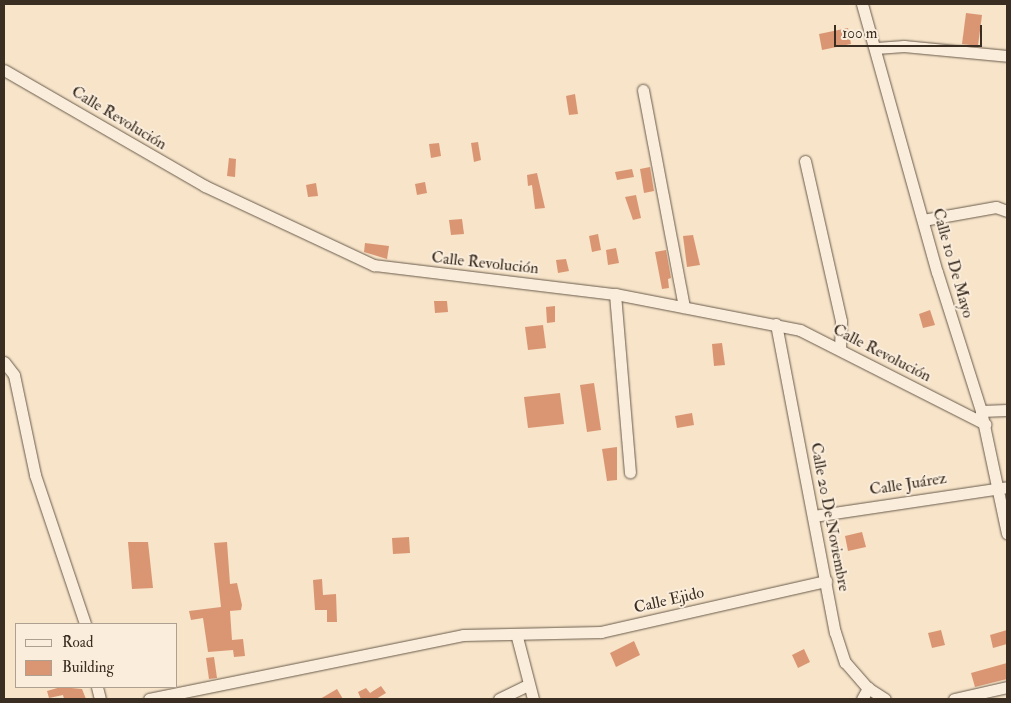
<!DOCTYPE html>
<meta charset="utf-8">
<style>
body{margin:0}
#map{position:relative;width:1011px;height:703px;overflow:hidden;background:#f7e4c9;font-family:"IM FELL Double Pica",serif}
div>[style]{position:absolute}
.building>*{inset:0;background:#da9673}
.roads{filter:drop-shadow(0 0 1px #695b4b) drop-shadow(0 0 1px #695b4b)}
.minor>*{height:11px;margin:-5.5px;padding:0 5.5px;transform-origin:5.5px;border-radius:5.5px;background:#faeddc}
span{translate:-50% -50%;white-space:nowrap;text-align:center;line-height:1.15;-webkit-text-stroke:4px #faeddc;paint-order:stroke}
.street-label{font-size:16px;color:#3a2d21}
.frame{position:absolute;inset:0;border:5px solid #3a2d21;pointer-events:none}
.legend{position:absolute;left:15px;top:623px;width:162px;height:65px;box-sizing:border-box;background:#faeddc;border:1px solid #ada091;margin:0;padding:6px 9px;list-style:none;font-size:15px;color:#3a2d21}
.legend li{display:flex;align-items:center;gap:10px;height:25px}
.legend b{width:25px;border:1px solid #ada091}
.scale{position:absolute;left:834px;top:25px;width:148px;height:22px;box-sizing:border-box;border:2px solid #3a2d21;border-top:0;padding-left:6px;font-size:15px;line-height:18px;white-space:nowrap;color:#3a2d21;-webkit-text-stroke:4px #faeddc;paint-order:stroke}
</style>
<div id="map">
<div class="building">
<i style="clip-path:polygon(966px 13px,982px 15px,978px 46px,962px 44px)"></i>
<i style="clip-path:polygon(848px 28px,851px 44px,822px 50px,819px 34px)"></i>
<i style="clip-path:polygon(575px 94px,578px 114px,569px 115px,566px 96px)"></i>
<i style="clip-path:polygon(478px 142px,481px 160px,474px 162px,471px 143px)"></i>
<i style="clip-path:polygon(439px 143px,441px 156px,431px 158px,429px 144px)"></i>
<i style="clip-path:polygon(229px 158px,236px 159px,235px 177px,227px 176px)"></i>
<i style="clip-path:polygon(650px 167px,654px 191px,644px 193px,640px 169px)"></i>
<i style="clip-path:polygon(632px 169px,634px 177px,617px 180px,615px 172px)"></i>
<i style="clip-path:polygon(537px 173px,545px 208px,535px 209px,532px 185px,528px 186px,527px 175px)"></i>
<i style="clip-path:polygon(425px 182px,427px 193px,417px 195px,415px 184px)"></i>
<i style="clip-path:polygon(316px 183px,318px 196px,308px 197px,306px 185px)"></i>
<i style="clip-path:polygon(636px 195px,641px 218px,633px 220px,625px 197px)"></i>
<i style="clip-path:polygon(462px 219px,464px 234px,451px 235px,449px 220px)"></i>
<i style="clip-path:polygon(598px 234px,601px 250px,592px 252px,589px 236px)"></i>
<i style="clip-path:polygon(693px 235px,700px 265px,687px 267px,683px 236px)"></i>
<i style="clip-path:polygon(365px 243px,389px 246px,387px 259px,364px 252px)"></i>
<i style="clip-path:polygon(616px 248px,619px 263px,608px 265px,606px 250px)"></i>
<i style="clip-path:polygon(666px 250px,671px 278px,668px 279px,669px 288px,662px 289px,655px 252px)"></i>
<i style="clip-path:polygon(566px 259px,569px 271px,558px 273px,556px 260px)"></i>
<i style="clip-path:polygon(434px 301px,447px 301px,448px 312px,435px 313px)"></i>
<i style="clip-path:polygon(555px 306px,555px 322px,547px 323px,546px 307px)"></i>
<i style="clip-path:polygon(930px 310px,935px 325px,923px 328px,919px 314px)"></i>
<i style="clip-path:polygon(543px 325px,546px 348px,528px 350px,525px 327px)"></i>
<i style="clip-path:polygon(722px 343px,725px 365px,714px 366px,712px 344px)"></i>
<i style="clip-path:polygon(594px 383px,601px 430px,587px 432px,580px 385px)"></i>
<i style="clip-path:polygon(560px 393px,564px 424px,528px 428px,524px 397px)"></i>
<i style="clip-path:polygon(692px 413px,694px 425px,677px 428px,675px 416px)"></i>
<i style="clip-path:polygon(617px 447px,617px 480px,607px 481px,602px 449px)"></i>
<i style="clip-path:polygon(862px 532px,866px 547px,848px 551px,845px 536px)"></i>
<i style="clip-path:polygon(409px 537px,410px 553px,393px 554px,392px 538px)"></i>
<i style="clip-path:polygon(128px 542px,148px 542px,153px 588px,132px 589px)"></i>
<i style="clip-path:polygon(227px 542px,230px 584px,237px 583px,242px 605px,241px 610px,230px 611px,232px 640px,243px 639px,245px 656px,234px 657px,233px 650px,208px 652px,203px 618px,191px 620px,189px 611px,221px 607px,214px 543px)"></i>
<i style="clip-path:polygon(322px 579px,323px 595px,336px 594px,337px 622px,327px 622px,327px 610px,315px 610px,313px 580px)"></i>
<i style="clip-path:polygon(941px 630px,945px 645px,932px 648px,928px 633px)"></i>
<i style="clip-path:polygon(1007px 630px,1007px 644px,993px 648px,990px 635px)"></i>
<i style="clip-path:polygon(634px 641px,640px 655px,616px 667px,610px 653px)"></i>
<i style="clip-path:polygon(804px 649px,810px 662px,798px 668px,792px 655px)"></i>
<i style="clip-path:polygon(214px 657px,217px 678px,209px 679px,206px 658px)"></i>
<i style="clip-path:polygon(1007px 663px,1007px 679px,975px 687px,971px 673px)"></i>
<i style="clip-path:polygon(381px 686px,386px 693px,376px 699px,361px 699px,358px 692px,366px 688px,370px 693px)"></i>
<i style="clip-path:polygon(61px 687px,82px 689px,86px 699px,64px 699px,63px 695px,49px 698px,47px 691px)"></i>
<i style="clip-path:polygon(337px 689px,343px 699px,320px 699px)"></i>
</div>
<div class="roads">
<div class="minor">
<i style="left:862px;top:4px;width:278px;rotate:74.4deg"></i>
<i style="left:937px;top:272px;width:146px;rotate:72.4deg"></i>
<i style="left:981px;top:411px;width:125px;rotate:78deg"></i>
<i style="left:876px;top:48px;width:28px;rotate:-4deg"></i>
<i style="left:904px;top:46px;width:103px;rotate:5.5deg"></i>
<i style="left:4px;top:70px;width:232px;rotate:30deg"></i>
<i style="left:205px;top:186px;width:187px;rotate:25.1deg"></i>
<i style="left:374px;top:265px;width:243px;rotate:6.9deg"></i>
<i style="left:615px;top:294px;width:188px;rotate:11deg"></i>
<i style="left:800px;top:330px;width:208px;rotate:26.9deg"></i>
<i style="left:643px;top:90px;width:221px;rotate:79.3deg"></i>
<i style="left:805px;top:161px;width:164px;rotate:77.3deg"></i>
<i style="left:841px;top:321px;width:28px;rotate:92deg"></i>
<i style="left:923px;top:220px;width:74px;rotate:-10.1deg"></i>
<i style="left:996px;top:207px;width:12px;rotate:20deg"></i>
<i style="left:615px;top:294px;width:179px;rotate:85.2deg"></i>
<i style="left:776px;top:324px;width:314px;rotate:79.2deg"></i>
<i style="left:835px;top:632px;width:32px;rotate:72deg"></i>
<i style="left:845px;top:662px;width:35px;rotate:49deg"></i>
<i style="left:868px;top:688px;width:20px;rotate:33deg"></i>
<i style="left:4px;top:362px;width:16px;rotate:52deg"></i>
<i style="left:14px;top:375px;width:102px;rotate:78.1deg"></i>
<i style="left:35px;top:475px;width:157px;rotate:71.4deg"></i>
<i style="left:981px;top:411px;width:26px;rotate:-2deg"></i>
<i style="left:814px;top:516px;width:195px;rotate:-8.5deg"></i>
<i style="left:517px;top:637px;width:64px;rotate:75.5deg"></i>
<i style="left:97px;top:687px;width:12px;rotate:76deg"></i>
<i style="left:149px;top:699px;width:320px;rotate:-11.5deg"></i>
<i style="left:463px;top:635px;width:138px;rotate:-1.2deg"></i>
<i style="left:601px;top:632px;width:231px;rotate:-12.8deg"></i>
<i style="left:499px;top:699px;width:32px;rotate:-26deg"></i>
<i style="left:862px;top:699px;width:13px;rotate:-61deg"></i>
<i style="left:954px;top:699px;width:54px;rotate:-12.8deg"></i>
</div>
</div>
<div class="street-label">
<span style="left:119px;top:118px;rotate:31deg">Calle Revolución</span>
<span style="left:485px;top:263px;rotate:6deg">Calle Revolución</span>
<span style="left:953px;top:263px;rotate:74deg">Calle 10 De Mayo</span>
<span style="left:882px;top:353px;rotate:27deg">Calle Revolución</span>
<span style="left:908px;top:484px;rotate:-9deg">Calle Juárez</span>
<span style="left:830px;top:517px;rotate:79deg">Calle 20 De Noviembre</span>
<span style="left:669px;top:600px;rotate:-13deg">Calle Ejido</span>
</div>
<div class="frame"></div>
<ul class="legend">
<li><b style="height:6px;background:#faeddc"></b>Road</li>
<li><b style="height:14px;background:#da9673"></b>Building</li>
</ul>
<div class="scale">100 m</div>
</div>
